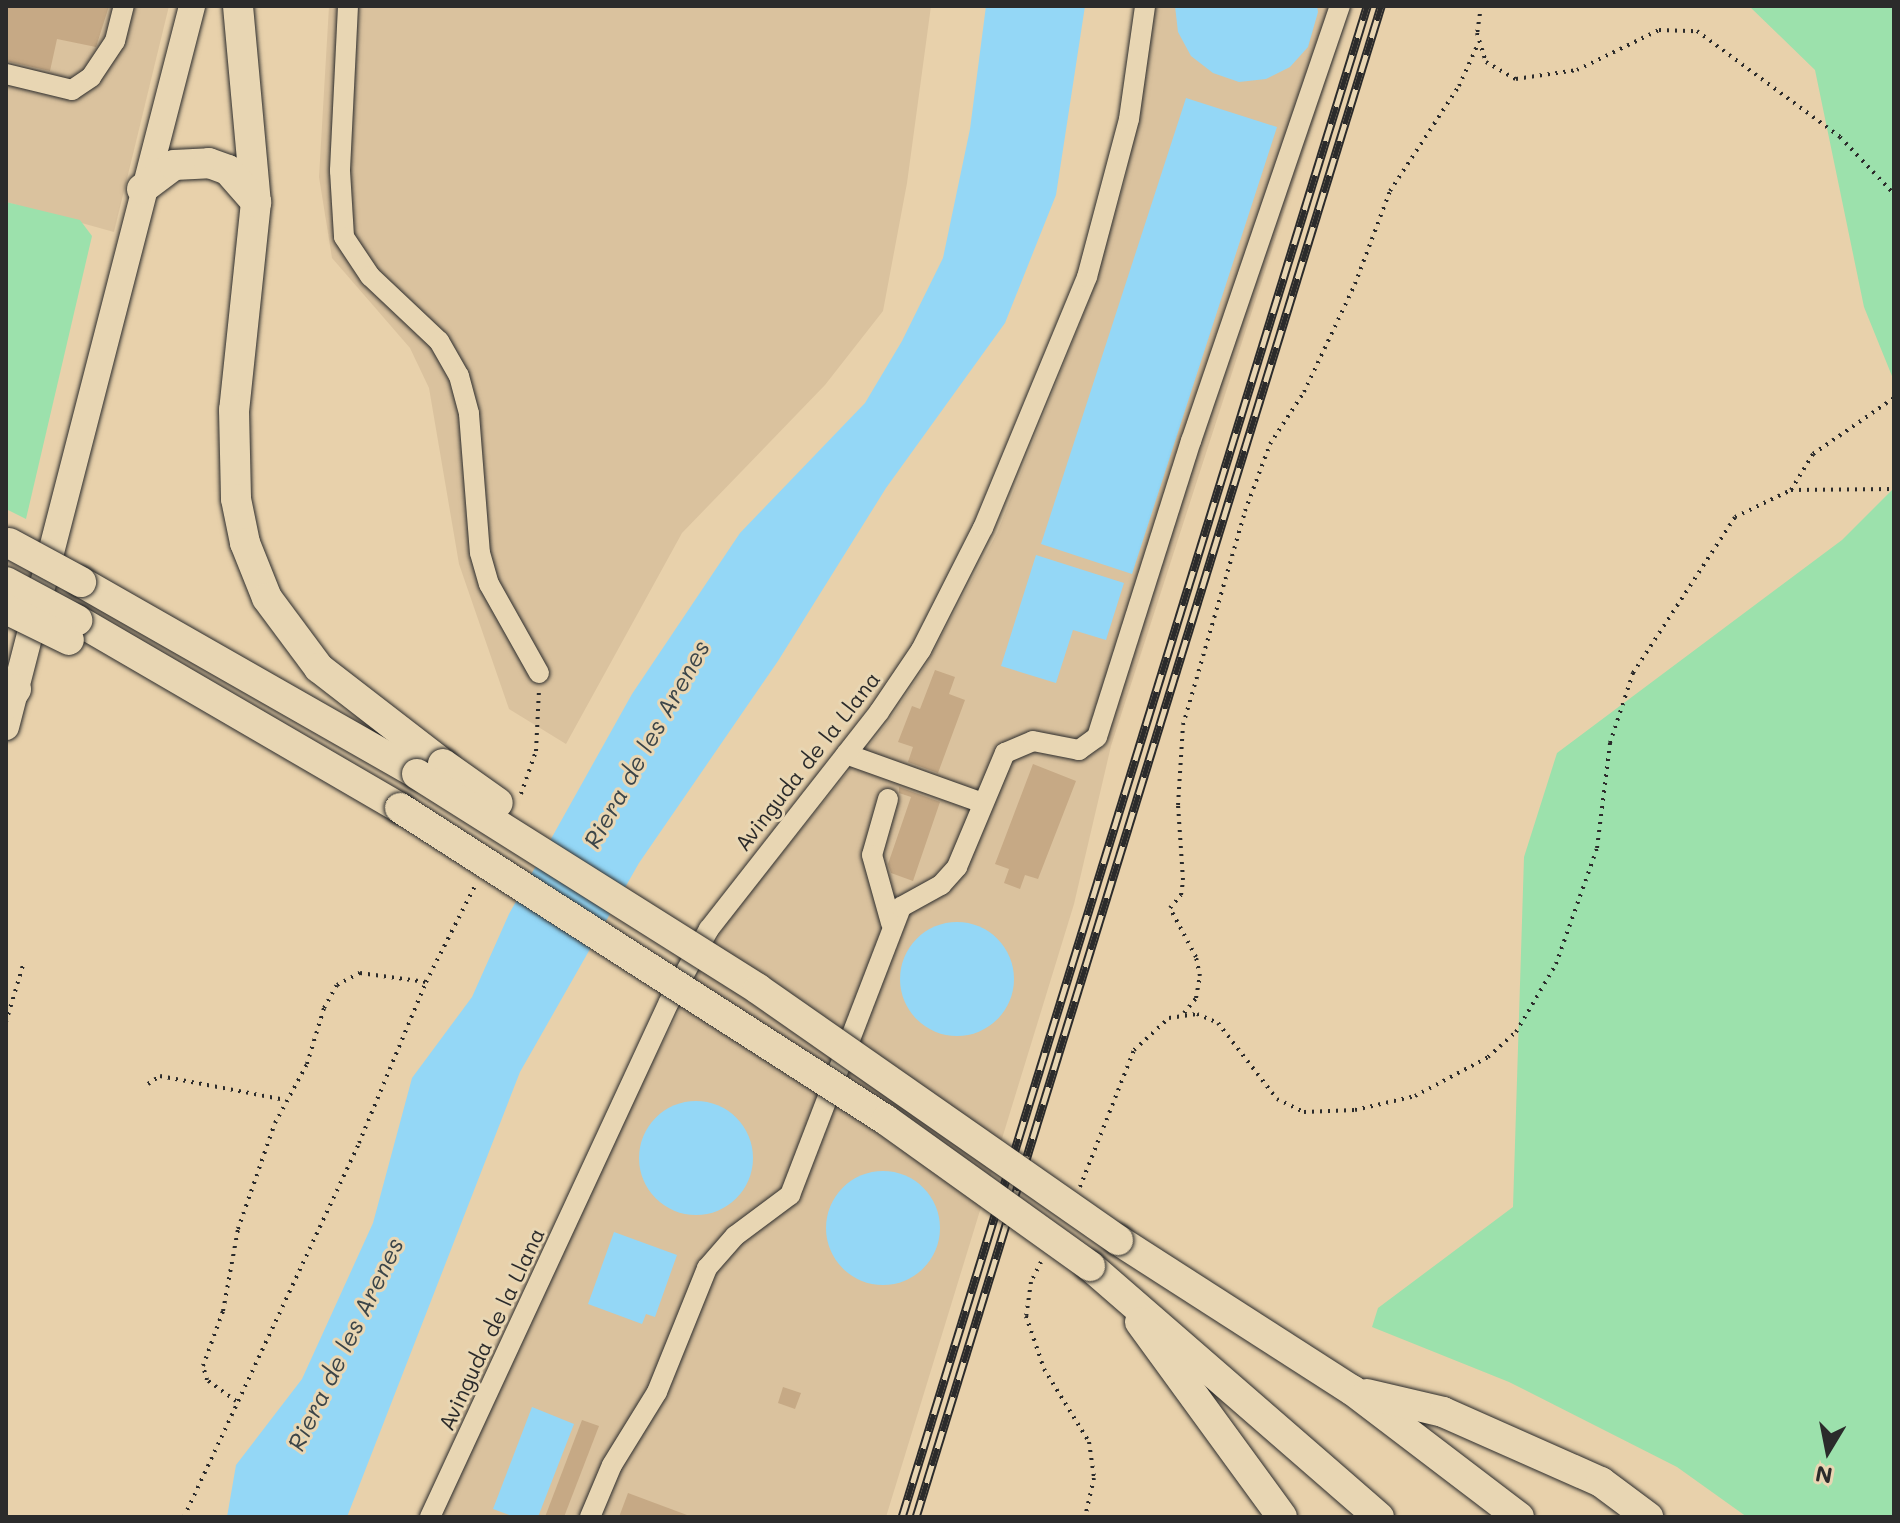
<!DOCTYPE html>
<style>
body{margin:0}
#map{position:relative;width:1900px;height:1523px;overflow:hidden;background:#e8d1ab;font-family:Mali,sans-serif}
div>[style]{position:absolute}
.built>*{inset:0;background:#dac29e}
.green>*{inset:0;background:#9ce1ac}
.water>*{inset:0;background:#94d7f6}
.round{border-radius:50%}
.building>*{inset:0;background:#c6a985}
.path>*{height:4px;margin-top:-2px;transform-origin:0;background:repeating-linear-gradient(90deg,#2b2b2b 0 2px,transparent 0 8px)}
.roads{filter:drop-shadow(0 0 2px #2b2b2b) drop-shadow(0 0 2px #2b2b2b)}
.minor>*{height:20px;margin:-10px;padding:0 10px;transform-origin:10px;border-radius:10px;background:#e8d6b3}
.major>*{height:26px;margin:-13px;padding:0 13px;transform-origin:13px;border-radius:13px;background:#e8d6b3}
.highway>*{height:30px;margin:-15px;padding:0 15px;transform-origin:15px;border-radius:15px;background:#e8d6b3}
.rail>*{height:9px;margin-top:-4.5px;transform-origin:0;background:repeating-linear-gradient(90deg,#e8d6b3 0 18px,#2b2b2b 0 36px);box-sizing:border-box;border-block:2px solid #2b2b2b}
.bridges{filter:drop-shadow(0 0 2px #2b2b2b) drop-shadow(0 0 2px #2b2b2b)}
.highway-bridge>*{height:30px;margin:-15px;padding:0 15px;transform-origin:15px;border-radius:15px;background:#e8d6b3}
span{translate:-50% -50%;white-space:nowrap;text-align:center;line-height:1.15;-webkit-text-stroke:6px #e8d6b3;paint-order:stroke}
.street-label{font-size:22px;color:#2b2b2b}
.water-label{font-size:24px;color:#3b4549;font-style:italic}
.frame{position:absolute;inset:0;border:8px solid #2b2b2b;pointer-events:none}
.north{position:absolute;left:1788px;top:1411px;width:80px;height:80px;-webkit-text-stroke:6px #e8d6b3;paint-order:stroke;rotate:190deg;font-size:22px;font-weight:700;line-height:32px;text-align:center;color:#2b2b2b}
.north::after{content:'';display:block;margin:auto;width:28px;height:36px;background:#2b2b2b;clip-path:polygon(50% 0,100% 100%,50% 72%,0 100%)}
</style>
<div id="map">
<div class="built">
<i style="clip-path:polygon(6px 6px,169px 6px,114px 232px,6px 202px)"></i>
<i style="clip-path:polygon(329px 6px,931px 6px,907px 183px,883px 311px,825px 385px,682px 533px,566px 744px,509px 709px,459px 564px,429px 388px,410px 348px,332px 258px,319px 177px)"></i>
<i style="clip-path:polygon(1154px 6px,1351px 6px,1111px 746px,1074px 904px,886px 1517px,441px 1517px,635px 1095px,727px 921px,890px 720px,926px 665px,997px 533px,1094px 288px,1126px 176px)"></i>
</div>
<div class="green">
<i style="clip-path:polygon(1749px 6px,1894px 6px,1894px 381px,1864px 307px,1815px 70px)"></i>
<i style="clip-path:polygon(6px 202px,80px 220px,92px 236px,26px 519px,6px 509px)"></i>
<i style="clip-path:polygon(1894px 488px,1894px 1517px,1747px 1517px,1677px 1467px,1509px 1382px,1372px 1327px,1378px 1308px,1513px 1207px,1524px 857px,1557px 753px,1842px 540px)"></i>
</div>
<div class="water">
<i style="clip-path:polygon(986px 6px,1085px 6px,1056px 195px,1005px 323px,886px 488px,778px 661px,639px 863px,520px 1072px,347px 1517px,227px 1517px,236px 1465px,302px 1379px,373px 1223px,412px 1078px,472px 997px,509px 914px,632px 694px,740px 533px,865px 403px,902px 341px,943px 258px,970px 129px)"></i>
<i style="clip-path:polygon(1175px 6px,1317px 6px,1318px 12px,1308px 47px,1290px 67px,1266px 79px,1239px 82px,1213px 73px,1191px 56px,1178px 32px)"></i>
<i style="clip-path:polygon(1186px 98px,1277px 127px,1132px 574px,1041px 544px)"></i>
<i style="clip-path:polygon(1036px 555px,1124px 583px,1106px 640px,1073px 630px,1056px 683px,1001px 666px)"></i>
<i class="round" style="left:900px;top:922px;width:114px;height:114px"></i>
<i class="round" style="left:639px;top:1101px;width:114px;height:114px"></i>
<i class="round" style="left:826px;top:1171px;width:114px;height:114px"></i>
<i style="clip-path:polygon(614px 1232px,677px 1255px,655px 1317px,646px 1314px,642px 1324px,588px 1304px)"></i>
<i style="clip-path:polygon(532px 1407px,574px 1424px,538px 1517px,515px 1517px,493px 1509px)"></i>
</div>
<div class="building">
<i style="clip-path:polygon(6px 6px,109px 6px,96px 47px,57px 39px,50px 71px,6px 61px)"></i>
<i style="clip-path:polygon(935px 670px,955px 677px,949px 694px,965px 700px,938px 773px,908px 762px,913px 747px,898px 742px,912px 706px,920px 709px)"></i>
<i style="clip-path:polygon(1033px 764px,1076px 781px,1038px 879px,1025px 875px,1020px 889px,1004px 883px,1009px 869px,995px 864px)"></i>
<i style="clip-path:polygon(899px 787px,940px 802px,913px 881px,891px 873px,888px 864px,911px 797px,899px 793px)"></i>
<i style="clip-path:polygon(783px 1387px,801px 1393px,795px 1409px,778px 1403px)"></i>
<i style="clip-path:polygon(582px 1420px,599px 1426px,564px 1517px,545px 1517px)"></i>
<i style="clip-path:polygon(628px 1493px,687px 1515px,687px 1517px,619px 1517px)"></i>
</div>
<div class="path">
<i style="left:1481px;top:6px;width:27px;rotate:98deg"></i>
<i style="left:1477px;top:33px;width:30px;rotate:73deg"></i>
<i style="left:1486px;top:62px;width:34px;rotate:30deg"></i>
<i style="left:1516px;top:79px;width:62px;rotate:-8.4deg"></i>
<i style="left:1577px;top:70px;width:91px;rotate:-26deg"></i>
<i style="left:1659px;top:30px;width:38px;rotate:2deg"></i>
<i style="left:1697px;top:31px;width:178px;rotate:36.5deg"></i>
<i style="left:1840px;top:137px;width:79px;rotate:46.5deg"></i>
<i style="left:1791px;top:490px;width:42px;rotate:-58.6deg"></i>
<i style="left:1813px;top:454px;width:98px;rotate:-34.7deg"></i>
<i style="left:521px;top:794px;width:46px;rotate:-70.8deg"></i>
<i style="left:536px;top:751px;width:61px;rotate:-87.2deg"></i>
<i style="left:1184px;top:1013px;width:19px;rotate:-51deg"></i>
<i style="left:1196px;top:998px;width:22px;rotate:-80deg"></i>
<i style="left:1200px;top:976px;width:19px;rotate:-102deg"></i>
<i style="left:1196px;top:957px;width:55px;rotate:-118deg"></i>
<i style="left:1170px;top:908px;width:17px;rotate:-50deg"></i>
<i style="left:1181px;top:895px;width:15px;rotate:-82deg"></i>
<i style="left:1183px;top:880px;width:75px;rotate:-93.8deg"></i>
<i style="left:1178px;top:805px;width:80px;rotate:-86.4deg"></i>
<i style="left:1183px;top:725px;width:223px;rotate:-73.8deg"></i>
<i style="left:1245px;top:511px;width:72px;rotate:-69.5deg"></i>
<i style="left:1270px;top:444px;width:62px;rotate:-56.8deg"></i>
<i style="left:1304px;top:392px;width:119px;rotate:-64.7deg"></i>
<i style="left:1355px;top:284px;width:99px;rotate:-69.4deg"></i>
<i style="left:1390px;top:191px;width:126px;rotate:-56.7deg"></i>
<i style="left:1459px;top:86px;width:46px;rotate:-65.7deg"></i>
<i style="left:6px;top:1022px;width:59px;rotate:-73.4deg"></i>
<i style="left:148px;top:1084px;width:14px;rotate:-34deg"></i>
<i style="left:160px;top:1076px;width:128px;rotate:10.8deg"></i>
<i style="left:1080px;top:1187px;width:147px;rotate:-68.5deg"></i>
<i style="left:1134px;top:1050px;width:47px;rotate:-42.4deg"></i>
<i style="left:1169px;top:1018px;width:28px;rotate:-8deg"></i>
<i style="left:1197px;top:1014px;width:23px;rotate:23deg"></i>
<i style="left:1218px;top:1023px;width:96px;rotate:52.2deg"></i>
<i style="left:1277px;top:1099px;width:30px;rotate:26deg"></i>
<i style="left:1304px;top:1112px;width:51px;rotate:-2.2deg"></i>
<i style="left:1355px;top:1110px;width:62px;rotate:-13.1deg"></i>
<i style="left:1415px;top:1096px;width:83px;rotate:-28.1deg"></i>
<i style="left:1488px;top:1057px;width:38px;rotate:-42deg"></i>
<i style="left:1516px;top:1032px;width:79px;rotate:-59.5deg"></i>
<i style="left:1556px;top:964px;width:123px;rotate:-70.5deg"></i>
<i style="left:1597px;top:848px;width:106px;rotate:-82.9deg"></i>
<i style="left:1610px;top:743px;width:74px;rotate:-71.8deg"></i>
<i style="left:1633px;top:673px;width:186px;rotate:-56.8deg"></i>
<i style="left:1735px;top:517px;width:62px;rotate:-25.7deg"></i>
<i style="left:1791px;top:490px;width:103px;rotate:-0.6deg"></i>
<i style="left:1041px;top:1262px;width:22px;rotate:117deg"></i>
<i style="left:1031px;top:1282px;width:34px;rotate:98deg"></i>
<i style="left:1026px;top:1316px;width:56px;rotate:71.2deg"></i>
<i style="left:1044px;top:1369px;width:86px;rotate:58.3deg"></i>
<i style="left:1089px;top:1442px;width:36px;rotate:82deg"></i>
<i style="left:1094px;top:1478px;width:40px;rotate:103deg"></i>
<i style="left:236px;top:1401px;width:36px;rotate:-144deg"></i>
<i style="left:207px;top:1380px;width:15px;rotate:-106deg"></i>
<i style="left:203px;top:1366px;width:59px;rotate:-70deg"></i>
<i style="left:223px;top:1311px;width:83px;rotate:-79.6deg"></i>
<i style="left:238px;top:1229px;width:112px;rotate:-70.8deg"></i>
<i style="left:275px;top:1123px;width:67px;rotate:-61.5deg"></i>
<i style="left:307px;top:1064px;width:59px;rotate:-73.1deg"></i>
<i style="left:324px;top:1008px;width:26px;rotate:-61deg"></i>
<i style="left:337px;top:985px;width:26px;rotate:-28deg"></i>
<i style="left:360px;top:973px;width:67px;rotate:7.8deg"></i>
<i style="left:184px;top:1517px;width:413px;rotate:-64.9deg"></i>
<i style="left:359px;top:1143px;width:174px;rotate:-67.4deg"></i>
<i style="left:426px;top:982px;width:110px;rotate:-63deg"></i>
</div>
<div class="roads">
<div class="minor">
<i style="left:348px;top:6px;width:165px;rotate:92.8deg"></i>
<i style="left:340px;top:171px;width:66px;rotate:86.5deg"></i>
<i style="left:344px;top:237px;width:47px;rotate:56.3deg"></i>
<i style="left:370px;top:276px;width:95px;rotate:43.3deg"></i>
<i style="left:439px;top:341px;width:40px;rotate:60.3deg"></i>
<i style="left:459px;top:376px;width:39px;rotate:75deg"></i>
<i style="left:469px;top:414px;width:139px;rotate:85.5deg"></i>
<i style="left:480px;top:553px;width:32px;rotate:74deg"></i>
<i style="left:489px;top:584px;width:102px;rotate:60.7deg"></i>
<i style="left:6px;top:74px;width:68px;rotate:13.6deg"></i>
<i style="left:72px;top:90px;width:23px;rotate:-34deg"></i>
<i style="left:91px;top:77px;width:43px;rotate:-56.3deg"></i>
<i style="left:115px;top:41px;width:36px;rotate:-76deg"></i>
<i style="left:846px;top:754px;width:145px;rotate:19.7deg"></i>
<i style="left:888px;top:799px;width:58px;rotate:105.9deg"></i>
<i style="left:872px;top:855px;width:71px;rotate:74.4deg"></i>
<i style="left:430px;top:1517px;width:568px;rotate:-65.11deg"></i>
<i style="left:669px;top:1002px;width:83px;rotate:-61.3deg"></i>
<i style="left:709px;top:929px;width:276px;rotate:-51.9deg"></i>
<i style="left:879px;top:712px;width:75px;rotate:-55.9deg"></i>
<i style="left:921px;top:650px;width:137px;rotate:-63.1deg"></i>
<i style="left:983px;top:528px;width:272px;rotate:-67.5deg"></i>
<i style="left:1087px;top:277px;width:163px;rotate:-75.1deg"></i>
<i style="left:1129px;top:119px;width:114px;rotate:-81.9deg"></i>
<i style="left:590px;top:1517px;width:56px;rotate:-67.1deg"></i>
<i style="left:612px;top:1465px;width:86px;rotate:-58.3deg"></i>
<i style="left:657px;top:1392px;width:134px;rotate:-68deg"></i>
<i style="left:707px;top:1268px;width:43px;rotate:-48.8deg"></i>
<i style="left:735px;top:1236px;width:69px;rotate:-36.7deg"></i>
<i style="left:790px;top:1195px;width:309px;rotate:-68.9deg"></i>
<i style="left:901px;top:907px;width:46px;rotate:-28.8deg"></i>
<i style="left:941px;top:885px;width:24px;rotate:-48deg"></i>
<i style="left:957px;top:867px;width:124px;rotate:-67.2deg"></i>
<i style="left:1005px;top:753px;width:30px;rotate:-23deg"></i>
<i style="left:1033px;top:741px;width:47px;rotate:11.1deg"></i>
<i style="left:1079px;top:750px;width:22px;rotate:-36deg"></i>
<i style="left:1097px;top:737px;width:311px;rotate:-72.4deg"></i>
<i style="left:1191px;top:441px;width:460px;rotate:-71.1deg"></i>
</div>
<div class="major">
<i style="left:6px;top:727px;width:745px;rotate:-75.53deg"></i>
</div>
<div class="highway">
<i style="left:238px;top:6px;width:197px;rotate:84.8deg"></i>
<i style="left:256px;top:202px;width:209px;rotate:96deg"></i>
<i style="left:234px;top:410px;width:89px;rotate:88.7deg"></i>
<i style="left:236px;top:499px;width:45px;rotate:78.4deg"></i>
<i style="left:245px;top:543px;width:59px;rotate:68.2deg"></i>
<i style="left:267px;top:598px;width:87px;rotate:53.4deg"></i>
<i style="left:319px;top:668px;width:157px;rotate:37.7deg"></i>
<i style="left:142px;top:189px;width:40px;rotate:-37deg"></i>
<i style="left:174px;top:165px;width:35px;rotate:-3deg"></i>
<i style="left:209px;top:163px;width:20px;rotate:20deg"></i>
<i style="left:228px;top:170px;width:43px;rotate:48.8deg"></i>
<i style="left:81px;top:582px;width:387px;rotate:29.7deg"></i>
<i style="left:77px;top:620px;width:374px;rotate:30.2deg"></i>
<i style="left:6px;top:704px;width:18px;rotate:-56deg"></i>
<i style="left:1118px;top:1240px;width:278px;rotate:32.7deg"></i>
<i style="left:1352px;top:1390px;width:210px;rotate:37.3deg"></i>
<i style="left:1090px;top:1266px;width:383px;rotate:41deg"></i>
<i style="left:1140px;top:1322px;width:241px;rotate:53.9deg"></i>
<i style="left:1367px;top:1394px;width:78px;rotate:13.3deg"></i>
<i style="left:1443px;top:1412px;width:173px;rotate:23.9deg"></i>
<i style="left:1601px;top:1482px;width:59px;rotate:36.7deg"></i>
</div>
</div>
<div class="rail">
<i style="left:902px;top:1517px;width:1581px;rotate:-72.89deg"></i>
<i style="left:916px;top:1517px;width:1581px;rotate:-72.89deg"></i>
</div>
<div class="bridges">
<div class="highway-bridge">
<i style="left:9px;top:543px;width:82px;rotate:28.4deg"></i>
<i style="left:6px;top:582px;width:81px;rotate:28.2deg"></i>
<i style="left:6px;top:609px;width:70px;rotate:26.2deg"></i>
<i style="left:443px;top:764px;width:67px;rotate:35.3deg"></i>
<i style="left:417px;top:774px;width:403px;rotate:32.2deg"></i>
<i style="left:758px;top:989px;width:439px;rotate:34.9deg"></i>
<i style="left:400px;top:808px;width:578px;rotate:32.7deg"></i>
<i style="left:886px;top:1120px;width:251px;rotate:35.6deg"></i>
</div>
</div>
<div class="street-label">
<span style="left:807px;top:761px;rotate:-52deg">Avinguda de la Llana</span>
<span style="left:491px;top:1329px;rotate:-65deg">Avinguda de la Llana</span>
</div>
<div class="water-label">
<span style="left:646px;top:744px;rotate:-61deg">Riera de les Arenes</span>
<span style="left:345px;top:1344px;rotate:-64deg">Riera de les Arenes</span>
</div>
<div class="frame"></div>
<div class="north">N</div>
</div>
